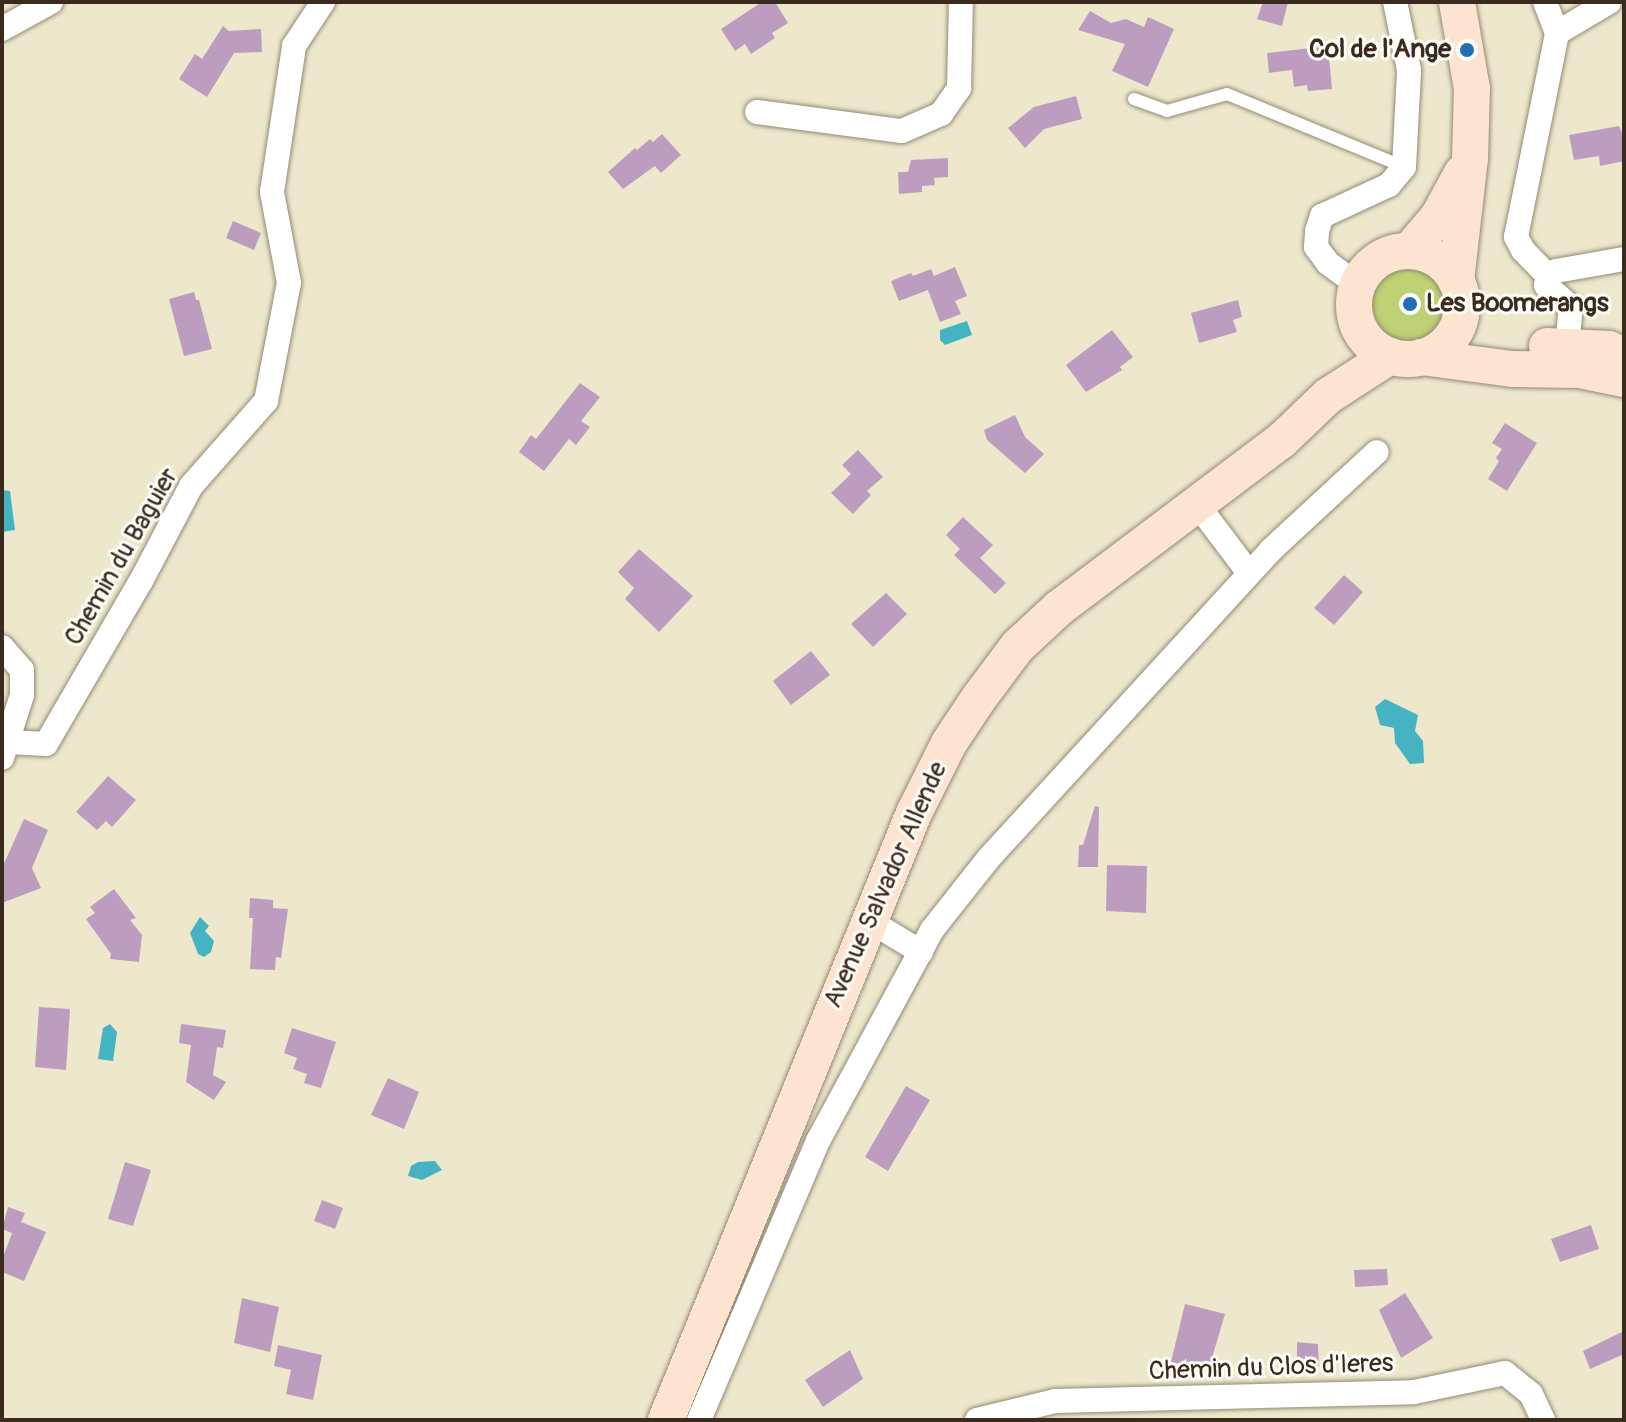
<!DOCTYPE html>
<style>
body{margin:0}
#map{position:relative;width:1626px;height:1422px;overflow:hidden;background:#ede8cc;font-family:Pangolin,sans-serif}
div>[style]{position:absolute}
.green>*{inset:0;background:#bed174}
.round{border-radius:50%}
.water>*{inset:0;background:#46b3c2}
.building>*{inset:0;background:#bd9dbf}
.roads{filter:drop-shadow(0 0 2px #948975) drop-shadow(0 0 2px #948975)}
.service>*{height:12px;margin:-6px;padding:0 6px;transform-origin:6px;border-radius:6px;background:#fff}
.minor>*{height:24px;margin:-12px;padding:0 12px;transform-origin:12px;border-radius:12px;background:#fff}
.secondary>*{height:36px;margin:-18px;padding:0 18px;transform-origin:18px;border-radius:18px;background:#fde4d1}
.secondary>.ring{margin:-18px;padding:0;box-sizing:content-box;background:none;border:36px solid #fde4d1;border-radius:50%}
.dots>*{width:22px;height:22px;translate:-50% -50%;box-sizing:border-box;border:4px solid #fdfcf7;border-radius:50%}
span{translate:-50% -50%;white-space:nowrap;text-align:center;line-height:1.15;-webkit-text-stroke:6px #fdfcf7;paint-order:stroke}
.poi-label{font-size:26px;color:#3b2a1e;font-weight:700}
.right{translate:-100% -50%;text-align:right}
.left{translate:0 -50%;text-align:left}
.street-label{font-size:26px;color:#3b2a1e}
.frame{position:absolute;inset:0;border:4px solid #3b2a1e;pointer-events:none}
</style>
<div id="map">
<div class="green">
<i class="round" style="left:1368px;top:265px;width:78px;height:78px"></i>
</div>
<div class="water">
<i style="clip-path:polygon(967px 321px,972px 335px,945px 345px,940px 340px,940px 330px)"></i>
<i style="clip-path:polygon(2px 490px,10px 491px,15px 530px,2px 532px)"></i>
<i style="clip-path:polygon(1385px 699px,1418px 715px,1415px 731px,1423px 741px,1424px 763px,1410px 764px,1395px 743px,1394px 728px,1380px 725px,1375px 707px)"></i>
<i style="clip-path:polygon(200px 917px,209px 926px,205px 931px,214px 941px,211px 952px,204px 957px,198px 954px,190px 933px)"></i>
<i style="clip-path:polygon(110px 1024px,117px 1032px,113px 1061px,98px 1059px,103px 1028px)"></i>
<i style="clip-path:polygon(435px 1161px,442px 1170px,422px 1180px,408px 1176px,411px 1166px,418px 1162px)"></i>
</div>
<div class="building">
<i style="clip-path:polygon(762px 2px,775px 2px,788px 23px,772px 33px,775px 38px,751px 54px,745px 44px,735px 51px,721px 29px)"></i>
<i style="clip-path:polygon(1263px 2px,1288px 2px,1282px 26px,1257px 19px)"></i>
<i style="clip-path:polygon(1090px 11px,1111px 23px,1126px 19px,1144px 27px,1148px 17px,1174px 29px,1148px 87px,1112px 71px,1125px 44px,1078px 30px)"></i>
<i style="clip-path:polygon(223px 26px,229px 31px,261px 29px,262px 52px,234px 53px,207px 97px,179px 79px,195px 54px,202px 59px)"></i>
<i style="clip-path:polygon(1328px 46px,1332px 89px,1308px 91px,1307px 85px,1294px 87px,1292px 70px,1269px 73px,1267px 53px)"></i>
<i style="clip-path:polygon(1076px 96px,1082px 119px,1044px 129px,1025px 148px,1008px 128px,1034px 107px)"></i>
<i style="clip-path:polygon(1619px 126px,1624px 138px,1624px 161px,1600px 166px,1599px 156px,1574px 160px,1569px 135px)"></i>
<i style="clip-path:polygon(662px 134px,681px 155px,661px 173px,655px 166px,623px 189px,608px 172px,635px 148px,637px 150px,650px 139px,653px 142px)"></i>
<i style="clip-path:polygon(948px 158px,948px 177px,934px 178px,935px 185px,922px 186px,922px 192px,899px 194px,898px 172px,908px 172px,911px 160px)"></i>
<i style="clip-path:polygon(233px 221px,261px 233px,254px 250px,226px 238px)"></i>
<i style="clip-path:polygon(955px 267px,967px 296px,955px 301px,961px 314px,940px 322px,928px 290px,899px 301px,891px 281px,911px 273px,913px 276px,931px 269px,934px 276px)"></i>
<i style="clip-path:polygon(194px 292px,196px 300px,199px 300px,212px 349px,184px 356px,169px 299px)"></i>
<i style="clip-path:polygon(1238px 300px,1242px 317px,1233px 320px,1237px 332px,1199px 343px,1191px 313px)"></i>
<i style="clip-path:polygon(1112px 330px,1133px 357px,1120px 367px,1122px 370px,1086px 392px,1066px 365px)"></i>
<i style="clip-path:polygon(580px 383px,600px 397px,581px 421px,590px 427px,576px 445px,569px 439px,544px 471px,519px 452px,531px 435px,536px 439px)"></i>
<i style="clip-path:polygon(1015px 415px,1025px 437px,1044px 454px,1025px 473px,987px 440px,984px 430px)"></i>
<i style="clip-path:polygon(1505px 423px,1537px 443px,1507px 491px,1488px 479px,1499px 461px,1496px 458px,1502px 449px,1492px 443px)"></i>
<i style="clip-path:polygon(858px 450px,883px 477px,867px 491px,871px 495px,853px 514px,831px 493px,851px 474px,842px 465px)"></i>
<i style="clip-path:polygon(963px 517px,993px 545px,980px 558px,1006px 583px,995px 594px,954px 555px,960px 549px,946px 535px)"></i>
<i style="clip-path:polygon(639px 549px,693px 596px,659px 632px,625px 599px,634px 588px,618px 572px)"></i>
<i style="clip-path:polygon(1344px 575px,1363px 592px,1334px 625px,1314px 608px)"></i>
<i style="clip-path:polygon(886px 593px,907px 614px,873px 647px,851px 624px)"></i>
<i style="clip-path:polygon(811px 651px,830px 675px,791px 705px,773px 681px)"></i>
<i style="clip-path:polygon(108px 776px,136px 800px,112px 827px,106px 821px,97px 830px,76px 812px)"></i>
<i style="clip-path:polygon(1095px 806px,1099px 807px,1098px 867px,1078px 867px,1079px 845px,1083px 845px)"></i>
<i style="clip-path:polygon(24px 819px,48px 830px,32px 868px,41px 888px,2px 903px,2px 868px)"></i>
<i style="clip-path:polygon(1107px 865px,1147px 866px,1146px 913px,1106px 911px)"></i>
<i style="clip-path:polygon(114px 889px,136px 918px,130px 920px,142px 935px,139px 962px,110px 959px,111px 954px,86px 919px,95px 913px,90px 907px)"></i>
<i style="clip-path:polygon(250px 898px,273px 900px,273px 908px,288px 909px,281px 958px,276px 957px,275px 970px,250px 969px,253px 918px,249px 918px)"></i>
<i style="clip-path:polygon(39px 1007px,70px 1009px,66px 1070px,35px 1067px)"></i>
<i style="clip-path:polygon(181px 1024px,226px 1030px,223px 1048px,217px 1047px,213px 1075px,226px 1082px,214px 1100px,186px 1082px,191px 1045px,179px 1043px)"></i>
<i style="clip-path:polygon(292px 1028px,336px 1042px,321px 1088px,304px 1083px,307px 1074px,293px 1069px,297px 1058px,284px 1053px)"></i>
<i style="clip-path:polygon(388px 1078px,419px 1092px,404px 1129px,371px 1115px)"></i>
<i style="clip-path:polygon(906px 1086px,930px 1100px,888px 1171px,865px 1157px)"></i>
<i style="clip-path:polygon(125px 1162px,151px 1170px,133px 1226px,108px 1219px)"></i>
<i style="clip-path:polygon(322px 1200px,343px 1208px,335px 1229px,314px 1221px)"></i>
<i style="clip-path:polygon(8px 1207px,25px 1213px,21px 1222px,46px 1232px,24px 1281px,2px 1272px,2px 1260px,12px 1233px,2px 1229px)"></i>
<i style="clip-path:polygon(1591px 1225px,1599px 1249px,1560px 1262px,1551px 1239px)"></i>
<i style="clip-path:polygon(1387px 1269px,1388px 1285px,1355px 1287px,1354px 1270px)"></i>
<i style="clip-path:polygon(1405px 1293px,1433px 1338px,1401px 1358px,1379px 1310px)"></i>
<i style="clip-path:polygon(242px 1298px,279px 1307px,270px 1352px,234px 1343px)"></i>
<i style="clip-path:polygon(1185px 1304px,1225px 1314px,1207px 1375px,1170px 1366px)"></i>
<i style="clip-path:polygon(1624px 1331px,1624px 1354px,1590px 1369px,1583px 1351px)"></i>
<i style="clip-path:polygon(1297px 1342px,1318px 1344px,1319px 1366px,1297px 1365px)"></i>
<i style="clip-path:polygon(278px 1345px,322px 1355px,313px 1400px,286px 1394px,291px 1370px,274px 1366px)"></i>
<i style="clip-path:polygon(850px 1350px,863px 1379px,823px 1407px,805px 1380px)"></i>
</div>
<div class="roads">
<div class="service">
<i style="left:1134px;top:99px;width:35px;rotate:20deg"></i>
<i style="left:1167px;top:111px;width:62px;rotate:-15.8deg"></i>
<i style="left:1227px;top:94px;width:191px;rotate:22.4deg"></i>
</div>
<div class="minor">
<i style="left:1545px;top:2px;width:33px;rotate:69deg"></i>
<i style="left:2px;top:29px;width:56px;rotate:-28.9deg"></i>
<i style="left:757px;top:112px;width:146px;rotate:7.5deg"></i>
<i style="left:902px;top:131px;width:43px;rotate:-23.6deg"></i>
<i style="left:941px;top:114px;width:32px;rotate:-55deg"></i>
<i style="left:959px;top:88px;width:86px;rotate:-88.7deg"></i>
<i style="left:1548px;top:276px;width:36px;rotate:-134deg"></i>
<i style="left:1523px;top:250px;width:15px;rotate:-118deg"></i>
<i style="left:1516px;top:237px;width:208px;rotate:-78.6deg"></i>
<i style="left:1557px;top:33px;width:61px;rotate:-30.8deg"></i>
<i style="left:1358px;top:285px;width:37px;rotate:-144deg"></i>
<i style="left:1328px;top:263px;width:20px;rotate:-127deg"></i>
<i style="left:1316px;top:247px;width:16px;rotate:-86deg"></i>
<i style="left:1317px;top:231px;width:16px;rotate:-72deg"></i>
<i style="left:1322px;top:216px;width:74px;rotate:-24.8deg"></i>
<i style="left:1389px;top:185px;width:23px;rotate:-50deg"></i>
<i style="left:1404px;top:167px;width:97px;rotate:-87deg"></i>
<i style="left:1409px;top:70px;width:69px;rotate:-101.6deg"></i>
<i style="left:1560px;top:357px;width:14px;rotate:-60deg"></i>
<i style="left:1567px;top:345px;width:38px;rotate:-84deg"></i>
<i style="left:1571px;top:307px;width:33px;rotate:-139deg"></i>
<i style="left:1546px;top:285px;width:9px;rotate:-77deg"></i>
<i style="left:1548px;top:276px;width:9px;rotate:-32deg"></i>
<i style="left:1556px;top:271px;width:69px;rotate:-10deg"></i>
<i style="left:1197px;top:504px;width:86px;rotate:53deg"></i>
<i style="left:2px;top:647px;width:30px;rotate:49deg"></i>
<i style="left:22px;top:670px;width:25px;rotate:90deg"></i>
<i style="left:22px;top:695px;width:66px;rotate:107.6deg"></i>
<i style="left:8px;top:742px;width:38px;rotate:3deg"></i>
<i style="left:46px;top:744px;width:189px;rotate:-59.8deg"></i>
<i style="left:141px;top:581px;width:107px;rotate:-62.2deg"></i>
<i style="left:191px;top:486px;width:113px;rotate:-48.6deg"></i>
<i style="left:266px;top:401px;width:120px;rotate:-79deg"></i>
<i style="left:289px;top:283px;width:93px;rotate:-100.6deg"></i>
<i style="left:272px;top:192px;width:148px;rotate:-81.4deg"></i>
<i style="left:294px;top:46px;width:53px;rotate:-56.6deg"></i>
<i style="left:868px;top:920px;width:62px;rotate:31.1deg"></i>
<i style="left:699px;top:1420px;width:303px;rotate:-66.9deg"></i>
<i style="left:818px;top:1141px;width:240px;rotate:-61.6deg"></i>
<i style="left:932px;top:930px;width:90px;rotate:-51.7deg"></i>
<i style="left:988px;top:859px;width:419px;rotate:-47.5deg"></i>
<i style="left:1271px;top:550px;width:144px;rotate:-42.8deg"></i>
<i style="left:977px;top:1420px;width:80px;rotate:-13.7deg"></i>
<i style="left:1055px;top:1401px;width:359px;rotate:-1.4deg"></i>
<i style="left:1414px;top:1392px;width:93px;rotate:-11.8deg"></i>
<i style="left:1505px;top:1373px;width:33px;rotate:39deg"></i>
<i style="left:1531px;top:1394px;width:29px;rotate:65deg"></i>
</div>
<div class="secondary">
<i style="left:1409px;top:251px;width:45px;rotate:-49.5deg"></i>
<i style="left:1438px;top:217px;width:50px;rotate:-61.4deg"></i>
<i class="ring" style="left:1354px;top:251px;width:72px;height:72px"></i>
<i style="left:1456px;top:281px;width:123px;rotate:-83.5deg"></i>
<i style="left:1470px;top:159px;width:70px;rotate:-88.4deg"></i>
<i style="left:1472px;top:89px;width:88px;rotate:-99.8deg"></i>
<i style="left:1547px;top:346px;width:62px;rotate:2.8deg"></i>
<i style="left:1609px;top:349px;width:17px;rotate:25deg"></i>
<i style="left:1421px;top:357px;width:92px;rotate:7.5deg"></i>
<i style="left:1512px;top:369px;width:68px;rotate:0.8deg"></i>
<i style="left:1580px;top:370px;width:45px;rotate:11.6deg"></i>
<i style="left:666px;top:1420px;width:656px;rotate:-67.78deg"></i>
<i style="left:914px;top:813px;width:78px;rotate:-63.4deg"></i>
<i style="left:949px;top:743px;width:54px;rotate:-56.3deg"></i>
<i style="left:979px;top:698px;width:64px;rotate:-53.3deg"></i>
<i style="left:1017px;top:647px;width:57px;rotate:-42.9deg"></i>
<i style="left:1059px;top:608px;width:278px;rotate:-37deg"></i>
<i style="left:1281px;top:441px;width:65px;rotate:-43.8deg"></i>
<i style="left:1328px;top:396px;width:74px;rotate:-32.8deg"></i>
</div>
</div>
<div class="dots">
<i style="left:1467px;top:50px;background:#1f6fb2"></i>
<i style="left:1410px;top:304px;background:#1f6fb2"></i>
</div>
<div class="poi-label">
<span class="right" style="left:1451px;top:50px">Col de l'Ange</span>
<span class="left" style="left:1426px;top:304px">Les Boomerangs</span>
</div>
<div class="street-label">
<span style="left:122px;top:557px;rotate:-60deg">Chemin du Baguier</span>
<span style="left:886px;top:885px;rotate:-66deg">Avenue Salvador Allende</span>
<span style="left:1271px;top:1368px;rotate:-2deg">Chemin du Clos d'Ieres</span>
</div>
<div class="frame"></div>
</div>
